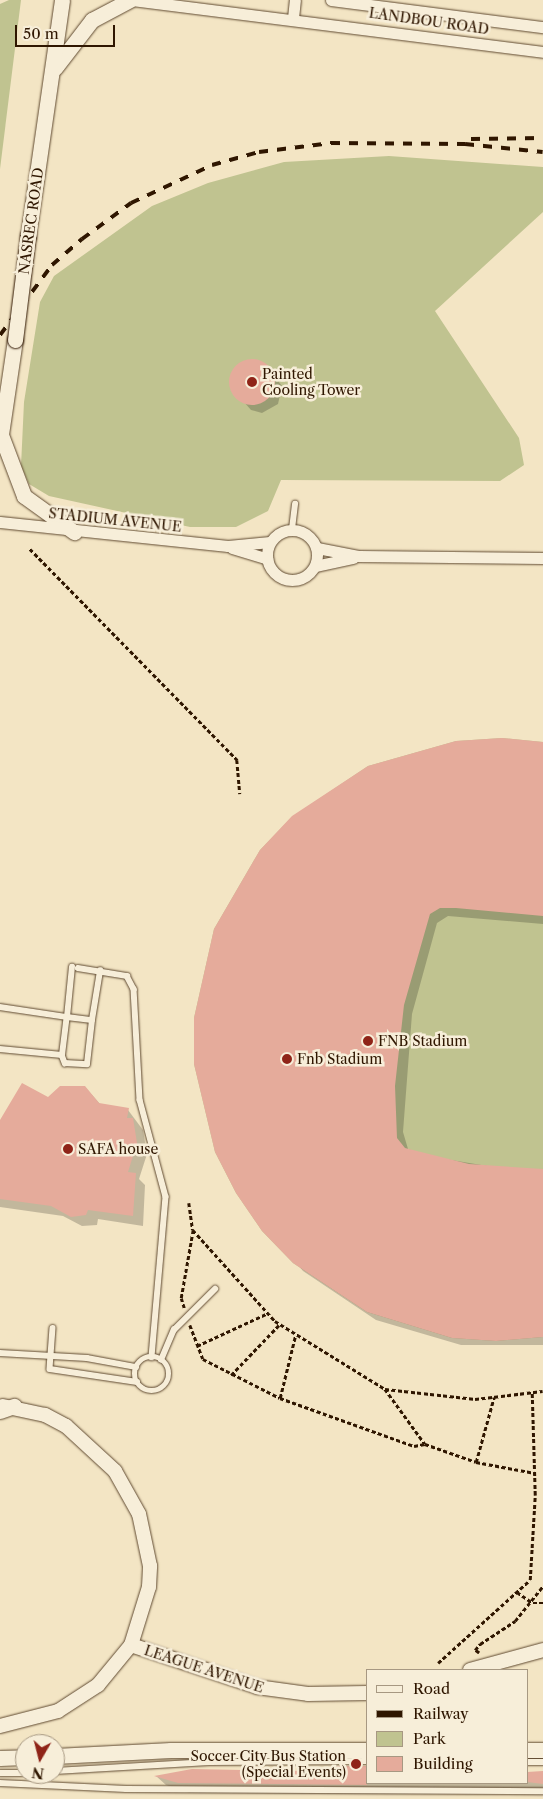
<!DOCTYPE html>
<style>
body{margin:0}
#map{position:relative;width:543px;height:1799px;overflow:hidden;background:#f3e5c4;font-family:"Libre Caslon Text",serif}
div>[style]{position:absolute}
.green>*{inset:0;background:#c0c390}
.shadow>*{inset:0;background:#0003}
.building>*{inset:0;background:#e5ab9b}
.round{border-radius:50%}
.path>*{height:2.5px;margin-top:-1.25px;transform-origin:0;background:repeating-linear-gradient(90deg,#2f1600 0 4px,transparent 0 6.5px)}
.roads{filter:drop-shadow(0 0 1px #604a31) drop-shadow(0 0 1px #604a31)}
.service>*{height:5.5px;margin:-2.75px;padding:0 2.75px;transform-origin:2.75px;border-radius:2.75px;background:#f7eed9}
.service>.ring{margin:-2.75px;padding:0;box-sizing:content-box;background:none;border:5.5px solid #f7eed9;border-radius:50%}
.minor>*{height:11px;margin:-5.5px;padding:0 5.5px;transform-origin:5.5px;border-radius:5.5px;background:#f7eed9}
.minor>.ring{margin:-5.5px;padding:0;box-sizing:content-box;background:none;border:11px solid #f7eed9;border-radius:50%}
.tertiary>*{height:14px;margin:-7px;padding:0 7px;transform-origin:7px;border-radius:7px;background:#f7eed9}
.secondary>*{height:15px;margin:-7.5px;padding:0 7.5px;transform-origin:7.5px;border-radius:7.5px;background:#f7eed9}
.rail>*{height:4px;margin-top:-2px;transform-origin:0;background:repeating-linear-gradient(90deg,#2f1600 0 9px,transparent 0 18px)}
.bridges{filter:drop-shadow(0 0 1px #2f1600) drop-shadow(0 0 1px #2f1600)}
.secondary-bridge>*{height:15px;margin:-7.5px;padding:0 7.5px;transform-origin:7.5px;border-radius:7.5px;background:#f7eed9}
.dots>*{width:14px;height:14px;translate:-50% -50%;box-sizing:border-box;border:2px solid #f7eed9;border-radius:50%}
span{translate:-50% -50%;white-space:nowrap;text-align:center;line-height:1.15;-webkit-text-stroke:5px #f7eed9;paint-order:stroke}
.street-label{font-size:14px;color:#2f1600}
.poi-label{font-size:14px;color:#2f1600}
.left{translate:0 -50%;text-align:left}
.right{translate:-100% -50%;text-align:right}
.legend{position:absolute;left:366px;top:1669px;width:162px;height:115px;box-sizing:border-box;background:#f7eed9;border:1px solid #a79882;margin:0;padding:6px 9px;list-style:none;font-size:15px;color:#2f1600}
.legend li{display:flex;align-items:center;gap:10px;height:25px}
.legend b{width:25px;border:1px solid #a79882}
.north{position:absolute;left:15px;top:1734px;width:50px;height:50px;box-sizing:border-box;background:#f7eed9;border:1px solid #a79882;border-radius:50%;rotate:188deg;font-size:14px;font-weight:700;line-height:20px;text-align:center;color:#2f1600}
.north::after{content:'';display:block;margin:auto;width:18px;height:22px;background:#8f2418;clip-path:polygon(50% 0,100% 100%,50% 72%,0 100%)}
.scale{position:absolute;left:15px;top:25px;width:100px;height:22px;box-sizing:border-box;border:2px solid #2f1600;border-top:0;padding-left:6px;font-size:15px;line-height:18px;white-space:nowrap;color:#2f1600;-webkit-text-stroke:4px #f7eed9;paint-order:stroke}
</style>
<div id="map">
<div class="green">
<i style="clip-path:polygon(9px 0,21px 0,0 169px,0 4px)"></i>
<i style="clip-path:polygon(389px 156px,543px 167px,543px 212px,435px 311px,519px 438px,524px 465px,500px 481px,281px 480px,268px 511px,236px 527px,190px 527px,49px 496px,29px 484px,21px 466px,24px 402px,40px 302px,54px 276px,152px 206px,208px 183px,284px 162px)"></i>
<i style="clip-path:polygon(502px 738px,543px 742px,543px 1337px,496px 1341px,452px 1338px,367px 1312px,293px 1263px,262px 1231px,236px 1193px,215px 1152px,194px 1064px,194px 1018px,214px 929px,260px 850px,292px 817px,368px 766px,456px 741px)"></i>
</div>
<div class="shadow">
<i style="clip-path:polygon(250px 361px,267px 367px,282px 386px,278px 404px,262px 413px,251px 410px,231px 387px,234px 370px)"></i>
<i style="clip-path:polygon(543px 744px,543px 924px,448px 916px,437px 923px,412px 1014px,403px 1132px,408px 1149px,427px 1156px,511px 1170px,543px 1170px,543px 1345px,461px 1345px,376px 1320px,303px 1271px,237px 1193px)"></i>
<i style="clip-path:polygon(85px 1087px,101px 1105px,128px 1110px,143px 1130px,147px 1154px,139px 1179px,145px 1185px,143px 1226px,98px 1219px,97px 1225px,82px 1226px,63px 1216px,0 1207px,0 1122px)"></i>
<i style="clip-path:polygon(527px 1772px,543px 1772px,543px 1794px,189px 1793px,166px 1785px,156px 1776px,527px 1783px)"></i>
</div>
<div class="building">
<i class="round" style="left:229px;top:359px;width:46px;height:46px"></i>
<i style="clip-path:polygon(502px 738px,543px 742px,543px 916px,456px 908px,440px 908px,430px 914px,404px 1005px,395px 1086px,397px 1138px,405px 1148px,469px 1164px,543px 1169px,543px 1337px,496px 1341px,452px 1338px,367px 1312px,293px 1263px,262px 1231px,236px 1193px,215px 1152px,194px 1064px,194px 1018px,214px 929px,260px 850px,292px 816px,368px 766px,456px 741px)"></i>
<i style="clip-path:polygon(22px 1083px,48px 1097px,60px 1086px,85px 1086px,99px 1103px,129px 1108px,127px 1118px,133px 1118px,137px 1143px,128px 1172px,136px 1173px,133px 1216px,88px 1210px,86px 1215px,71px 1217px,51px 1206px,0 1199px,0 1120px)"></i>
<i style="clip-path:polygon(336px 1766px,367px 1766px,367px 1785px,178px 1783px,154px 1776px,192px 1769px,305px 1771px)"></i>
<i style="clip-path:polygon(543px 1771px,543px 1784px,527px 1782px,527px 1772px)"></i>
</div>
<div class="path">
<i style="left:30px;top:549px;width:296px;rotate:45.5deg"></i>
<i style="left:237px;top:760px;width:34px;rotate:85deg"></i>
<i style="left:189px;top:1203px;width:27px;rotate:82deg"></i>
<i style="left:193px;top:1230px;width:122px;rotate:48deg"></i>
<i style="left:275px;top:1321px;width:129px;rotate:31.7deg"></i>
<i style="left:385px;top:1389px;width:91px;rotate:6.3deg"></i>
<i style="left:475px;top:1399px;width:68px;rotate:-6.7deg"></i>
<i style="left:184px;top:1308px;width:10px;rotate:-107deg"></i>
<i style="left:181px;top:1298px;width:69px;rotate:-80deg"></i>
<i style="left:190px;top:1325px;width:36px;rotate:69deg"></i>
<i style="left:203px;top:1359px;width:86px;rotate:26.9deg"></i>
<i style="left:280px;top:1398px;width:142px;rotate:19.7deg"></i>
<i style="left:414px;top:1446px;width:11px;rotate:-10deg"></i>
<i style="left:425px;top:1444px;width:54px;rotate:19.4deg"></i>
<i style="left:476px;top:1462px;width:60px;rotate:10.6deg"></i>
<i style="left:197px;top:1346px;width:78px;rotate:-24.9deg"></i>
<i style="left:231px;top:1375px;width:69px;rotate:-46.2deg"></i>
<i style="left:385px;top:1389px;width:68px;rotate:54deg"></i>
<i style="left:280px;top:1398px;width:63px;rotate:-76.2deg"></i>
<i style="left:476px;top:1462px;width:67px;rotate:-74.5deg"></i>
<i style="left:517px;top:1592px;width:19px;rotate:35deg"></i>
<i style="left:533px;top:1603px;width:10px"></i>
<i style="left:479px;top:1653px;width:5px;rotate:-143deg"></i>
<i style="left:475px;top:1650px;width:8px;rotate:-50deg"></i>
<i style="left:480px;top:1644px;width:42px;rotate:-33.3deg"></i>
<i style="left:515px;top:1621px;width:45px;rotate:-51.3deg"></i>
<i style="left:438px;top:1663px;width:124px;rotate:-42.1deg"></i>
<i style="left:530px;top:1580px;width:85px;rotate:-86.6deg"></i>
<i style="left:535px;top:1495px;width:102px;rotate:-91.7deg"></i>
</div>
<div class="roads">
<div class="service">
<i style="left:292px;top:529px;width:25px;rotate:-83deg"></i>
<i style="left:78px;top:968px;width:50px;rotate:9.3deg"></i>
<i style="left:127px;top:976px;width:15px;rotate:62deg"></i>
<i style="left:134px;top:989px;width:111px;rotate:86.9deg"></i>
<i style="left:140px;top:1100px;width:100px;rotate:75deg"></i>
<i style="left:166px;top:1197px;width:161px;rotate:95deg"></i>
<i style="left:0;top:1007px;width:68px;rotate:8.5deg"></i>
<i style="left:67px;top:1017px;width:50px;rotate:-84.3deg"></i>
<i style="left:0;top:1049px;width:62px;rotate:5.5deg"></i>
<i style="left:62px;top:1055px;width:38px;rotate:-83deg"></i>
<i style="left:67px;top:1017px;width:25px;rotate:7deg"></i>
<i style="left:92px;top:1020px;width:50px;rotate:-80.7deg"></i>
<i style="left:62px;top:1055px;width:9px;rotate:69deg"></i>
<i style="left:65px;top:1063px;width:22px;rotate:3deg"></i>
<i style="left:87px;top:1064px;width:44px;rotate:-83.5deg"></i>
<i style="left:53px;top:1328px;width:41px;rotate:94.2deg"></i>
<i style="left:50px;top:1369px;width:88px;rotate:8.5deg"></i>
<i style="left:0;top:1353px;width:87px;rotate:3.3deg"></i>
<i style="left:87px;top:1358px;width:50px;rotate:10.4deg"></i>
<i class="ring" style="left:135px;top:1357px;width:28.5px;height:28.5px"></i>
<i style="left:161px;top:1360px;width:33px;rotate:-67deg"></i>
<i style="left:174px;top:1330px;width:58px;rotate:-45deg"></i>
<i style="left:527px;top:1762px;width:16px"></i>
<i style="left:55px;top:1771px;width:154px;rotate:-3.3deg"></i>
<i style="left:209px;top:1762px;width:158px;rotate:-0.4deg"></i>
<i style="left:0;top:1773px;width:25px"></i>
<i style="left:0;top:1783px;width:126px;rotate:2.7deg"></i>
<i style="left:126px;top:1789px;width:417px;rotate:0.3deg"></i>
</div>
<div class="minor">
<i style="left:132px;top:0;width:414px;rotate:7.2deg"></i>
<i style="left:331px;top:0;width:214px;rotate:7.3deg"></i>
<i style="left:293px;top:18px;width:18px;rotate:-84deg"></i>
<i style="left:0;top:522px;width:229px;rotate:6deg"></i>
<i style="left:228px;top:546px;width:42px;rotate:-5.4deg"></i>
<i class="ring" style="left:267px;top:530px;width:39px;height:39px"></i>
<i style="left:232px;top:548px;width:37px;rotate:17deg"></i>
<i style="left:317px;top:548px;width:43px;rotate:10.8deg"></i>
<i style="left:359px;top:556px;width:184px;rotate:0.6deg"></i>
<i style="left:315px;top:566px;width:39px;rotate:-12deg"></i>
</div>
<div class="tertiary">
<i style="left:131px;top:1645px;width:133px;rotate:18.4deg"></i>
<i style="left:257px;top:1687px;width:51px;rotate:7.8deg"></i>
<i style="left:308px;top:1694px;width:59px;rotate:-1deg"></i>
<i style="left:470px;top:1670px;width:76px;rotate:-15.3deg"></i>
<i style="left:0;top:1726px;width:60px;rotate:-14.5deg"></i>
<i style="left:58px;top:1711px;width:48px;rotate:-33deg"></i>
<i style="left:98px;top:1685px;width:52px;rotate:-50.5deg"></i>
<i style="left:131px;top:1645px;width:61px;rotate:-72.8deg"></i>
<i style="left:149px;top:1587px;width:21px;rotate:-87deg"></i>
<i style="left:150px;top:1566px;width:53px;rotate:-101.9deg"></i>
<i style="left:139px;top:1514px;width:49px;rotate:-119.2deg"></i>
<i style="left:115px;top:1471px;width:67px;rotate:-137.4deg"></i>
<i style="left:66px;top:1426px;width:24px;rotate:-152deg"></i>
<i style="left:45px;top:1415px;width:43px;rotate:-167.9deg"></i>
</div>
<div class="secondary">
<i style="left:55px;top:68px;width:61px;rotate:-52.4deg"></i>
<i style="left:92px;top:20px;width:43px;rotate:-27.8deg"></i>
<i style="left:28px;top:236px;width:238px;rotate:-81.8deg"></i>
<i style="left:1px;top:435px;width:65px;rotate:69.3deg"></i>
<i style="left:24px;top:496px;width:62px;rotate:35.8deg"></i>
<i style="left:0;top:441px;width:102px;rotate:-81.6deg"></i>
<i style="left:0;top:1411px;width:15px;rotate:-20deg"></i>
<i style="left:527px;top:1750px;width:16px"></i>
<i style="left:55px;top:1756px;width:116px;rotate:-3deg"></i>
<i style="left:171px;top:1750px;width:196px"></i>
<i style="left:0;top:1758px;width:25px;rotate:-2deg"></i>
</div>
</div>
<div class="rail">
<i style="left:471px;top:139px;width:72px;rotate:-0.8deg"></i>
<i style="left:0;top:335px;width:87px;rotate:-53.4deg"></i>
<i style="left:52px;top:265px;width:40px;rotate:-41deg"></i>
<i style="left:82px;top:239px;width:61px;rotate:-36.3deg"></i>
<i style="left:131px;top:203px;width:89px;rotate:-25.1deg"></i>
<i style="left:212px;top:165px;width:49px;rotate:-15.5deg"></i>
<i style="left:259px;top:152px;width:73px;rotate:-7.1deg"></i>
<i style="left:331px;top:143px;width:134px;rotate:0.4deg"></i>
<i style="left:465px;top:144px;width:78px;rotate:5.9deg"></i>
</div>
<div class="bridges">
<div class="secondary-bridge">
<i style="left:15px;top:340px;width:105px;rotate:-82.9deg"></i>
</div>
</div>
<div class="dots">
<i style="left:252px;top:382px;background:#8f2418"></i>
<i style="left:368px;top:1041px;background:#8f2418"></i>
<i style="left:287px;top:1059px;background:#8f2418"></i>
<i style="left:68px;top:1149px;background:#8f2418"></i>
<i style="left:356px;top:1764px;background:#8f2418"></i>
</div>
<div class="street-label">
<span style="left:429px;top:21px;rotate:8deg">LANDBOU ROAD</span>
<span style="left:31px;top:221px;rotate:-82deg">NASREC ROAD</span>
<span style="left:115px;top:520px;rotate:6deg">STADIUM AVENUE</span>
<span style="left:204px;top:1669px;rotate:18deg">LEAGUE AVENUE</span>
</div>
<div class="poi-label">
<span class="left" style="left:262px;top:382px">Painted<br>Cooling Tower</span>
<span class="left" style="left:378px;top:1041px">FNB Stadium</span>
<span class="left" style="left:297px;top:1059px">Fnb Stadium</span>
<span class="left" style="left:78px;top:1149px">SAFA house</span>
<span class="right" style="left:346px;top:1764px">Soccer City Bus Station<br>(Special Events)</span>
</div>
<ul class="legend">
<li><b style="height:6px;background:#f7eed9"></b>Road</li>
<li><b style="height:6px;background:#2f1600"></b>Railway</li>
<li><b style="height:14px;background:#c0c390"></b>Park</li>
<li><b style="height:14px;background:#e5ab9b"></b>Building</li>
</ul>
<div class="north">N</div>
<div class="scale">50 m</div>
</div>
